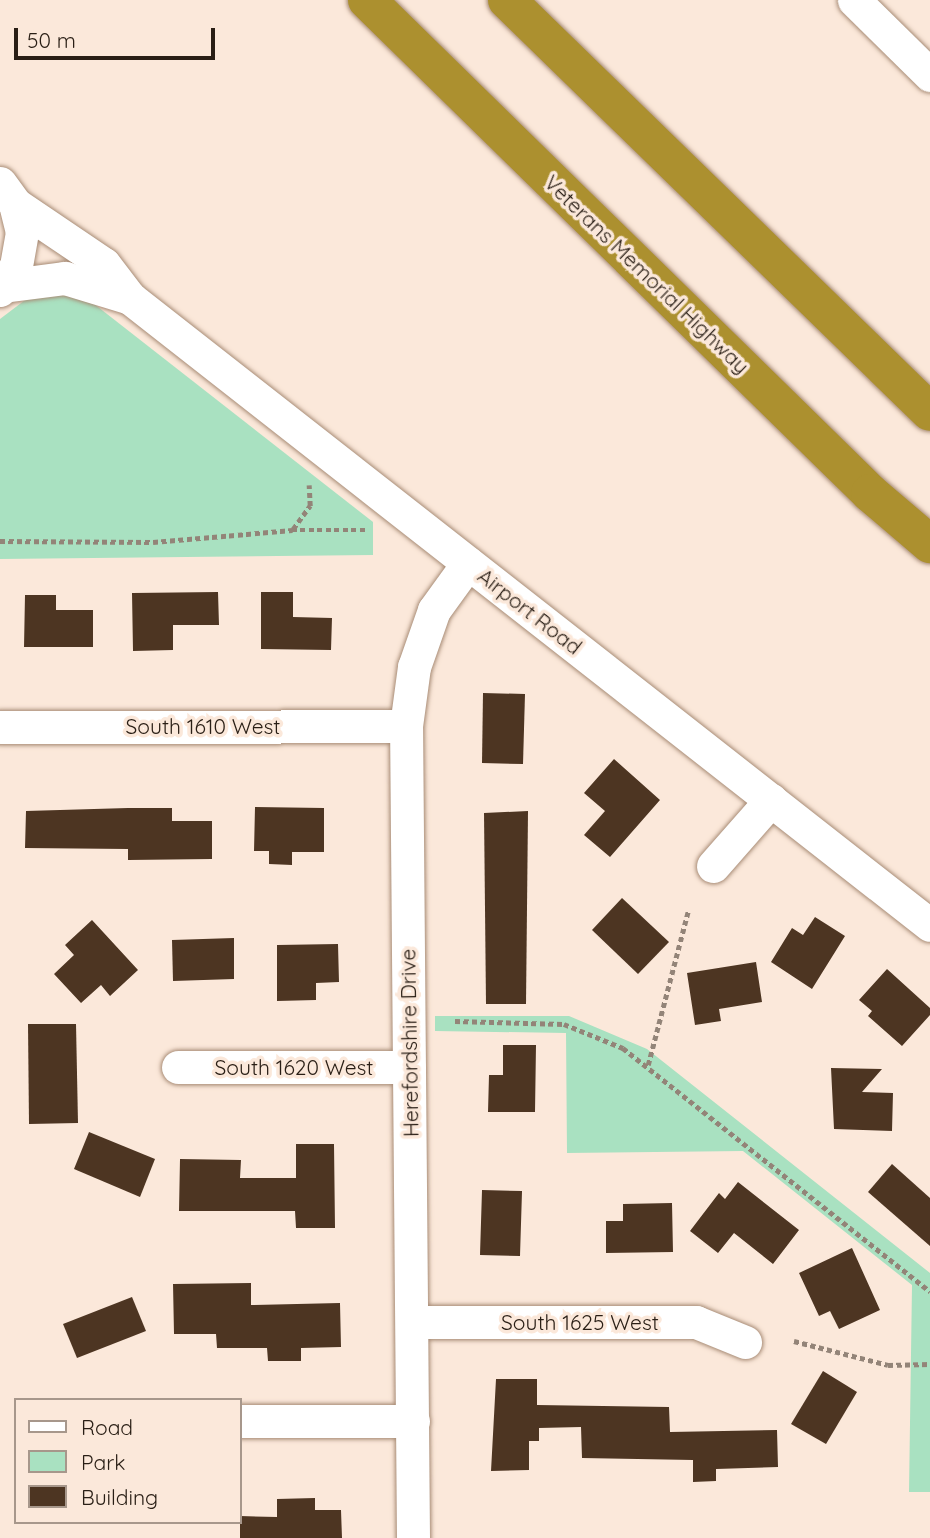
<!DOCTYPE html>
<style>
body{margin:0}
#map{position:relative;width:930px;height:1538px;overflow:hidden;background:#fbe8da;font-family:Quicksand,sans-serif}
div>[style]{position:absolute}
.green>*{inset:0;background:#a9e1c1}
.building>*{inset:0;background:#4d3522}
.path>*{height:4.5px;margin-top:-2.25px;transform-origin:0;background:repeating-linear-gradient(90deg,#938478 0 5px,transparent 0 8.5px)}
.roads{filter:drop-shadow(0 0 2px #a88c76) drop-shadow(0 0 2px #a88c76)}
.minor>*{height:33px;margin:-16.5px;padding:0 16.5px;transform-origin:16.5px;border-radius:16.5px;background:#fff}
.highway>*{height:38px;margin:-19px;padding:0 19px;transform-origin:19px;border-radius:19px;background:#ac902f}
span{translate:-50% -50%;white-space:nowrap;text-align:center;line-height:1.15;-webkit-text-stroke:7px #fbe8da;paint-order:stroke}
.street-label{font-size:21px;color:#291e15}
.legend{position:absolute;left:14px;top:1398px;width:228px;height:126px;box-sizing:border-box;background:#fbe8da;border:2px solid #a7978b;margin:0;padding:9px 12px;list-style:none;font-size:21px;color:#291e15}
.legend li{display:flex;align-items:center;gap:14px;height:35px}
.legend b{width:35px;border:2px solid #a7978b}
.scale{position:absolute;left:14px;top:28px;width:201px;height:32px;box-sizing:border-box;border:4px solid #291e15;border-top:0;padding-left:9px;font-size:21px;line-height:24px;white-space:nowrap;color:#291e15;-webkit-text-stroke:5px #fbe8da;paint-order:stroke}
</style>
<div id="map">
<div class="green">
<i style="clip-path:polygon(33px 294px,84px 296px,373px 522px,373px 555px,0 559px,0 319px)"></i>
<i style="clip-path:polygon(435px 1016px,569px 1016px,647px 1049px,930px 1273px,930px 1492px,909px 1492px,912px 1285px,743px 1151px,567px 1153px,566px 1033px,435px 1031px)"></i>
</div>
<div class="building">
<i style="clip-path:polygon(218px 592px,219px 625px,173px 625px,173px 650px,133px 651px,132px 593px)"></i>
<i style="clip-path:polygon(261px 592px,293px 592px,293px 617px,332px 618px,331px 650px,261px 649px)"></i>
<i style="clip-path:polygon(25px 595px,56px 595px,56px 610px,93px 610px,93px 647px,24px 647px)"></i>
<i style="clip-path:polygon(483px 693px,525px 694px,523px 764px,482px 763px)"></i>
<i style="clip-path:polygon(614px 759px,660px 800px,610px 857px,584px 835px,605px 811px,584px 793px)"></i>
<i style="clip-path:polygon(255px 807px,324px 808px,324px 852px,292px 852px,292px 865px,269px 864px,269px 851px,254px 851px)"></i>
<i style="clip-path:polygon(128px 808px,172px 808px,172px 821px,212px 821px,212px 859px,128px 860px,128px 849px,25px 848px,26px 811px)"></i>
<i style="clip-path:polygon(528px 811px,526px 1004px,486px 1004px,484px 813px)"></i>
<i style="clip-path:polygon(622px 898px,669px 942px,638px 974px,592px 930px)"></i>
<i style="clip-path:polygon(815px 917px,845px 936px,812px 989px,771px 962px,792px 928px,803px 935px)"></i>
<i style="clip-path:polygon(92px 920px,138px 970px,110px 996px,101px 985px,81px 1003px,54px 974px,74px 955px,65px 945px)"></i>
<i style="clip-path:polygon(234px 938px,234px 979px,173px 981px,172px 940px)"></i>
<i style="clip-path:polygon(338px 944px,339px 982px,316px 983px,316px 1000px,277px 1001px,277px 945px)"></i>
<i style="clip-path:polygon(756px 962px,762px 1002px,719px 1009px,721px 1021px,695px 1025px,687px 973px)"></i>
<i style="clip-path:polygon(887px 969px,930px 1008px,930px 1015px,902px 1046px,868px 1016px,872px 1011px,859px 1000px)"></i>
<i style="clip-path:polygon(28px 1024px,76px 1024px,78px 1123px,29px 1124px)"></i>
<i style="clip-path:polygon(503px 1045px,536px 1045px,535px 1112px,488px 1112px,489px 1075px,503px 1075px)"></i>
<i style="clip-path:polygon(831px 1068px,882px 1069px,862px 1092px,893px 1093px,892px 1131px,834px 1129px)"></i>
<i style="clip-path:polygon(89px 1132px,155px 1159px,140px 1197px,74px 1169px)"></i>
<i style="clip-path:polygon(296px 1144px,334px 1144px,335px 1228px,296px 1228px,295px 1211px,179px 1211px,180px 1159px,241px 1160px,240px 1178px,296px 1178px)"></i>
<i style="clip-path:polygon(892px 1164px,930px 1198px,930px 1246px,868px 1192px)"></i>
<i style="clip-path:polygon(738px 1182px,799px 1230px,773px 1264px,734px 1233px,718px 1253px,690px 1231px,719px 1193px,725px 1199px)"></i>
<i style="clip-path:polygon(482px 1190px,522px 1191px,520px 1256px,480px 1255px)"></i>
<i style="clip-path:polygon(672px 1203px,673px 1252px,606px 1253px,606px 1221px,623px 1221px,623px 1204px)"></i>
<i style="clip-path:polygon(852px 1248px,880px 1310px,839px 1329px,830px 1311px,819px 1316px,799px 1273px)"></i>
<i style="clip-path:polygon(251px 1283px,251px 1305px,340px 1303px,341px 1347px,301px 1348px,301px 1361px,268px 1361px,267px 1348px,217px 1348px,216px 1334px,174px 1334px,173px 1284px)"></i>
<i style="clip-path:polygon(132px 1297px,146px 1331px,77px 1358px,63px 1324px)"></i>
<i style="clip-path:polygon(823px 1371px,857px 1392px,826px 1444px,791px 1424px)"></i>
<i style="clip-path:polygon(496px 1379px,537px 1379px,537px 1405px,669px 1407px,670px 1432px,777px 1430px,778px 1467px,716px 1469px,716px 1481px,693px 1482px,693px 1460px,582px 1458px,581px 1427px,539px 1428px,539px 1441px,529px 1441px,529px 1470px,491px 1471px)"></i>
<i style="clip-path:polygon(315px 1498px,315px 1510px,341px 1510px,342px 1538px,240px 1538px,240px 1516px,277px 1517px,277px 1499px)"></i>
</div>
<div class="path">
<i style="left:293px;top:529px;width:29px;rotate:-54deg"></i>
<i style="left:310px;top:506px;width:21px;rotate:-93deg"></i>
<i style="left:0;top:541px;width:153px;rotate:0.4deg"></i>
<i style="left:153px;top:542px;width:140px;rotate:-4.9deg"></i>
<i style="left:292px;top:530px;width:74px"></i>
<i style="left:455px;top:1021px;width:109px;rotate:1.6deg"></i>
<i style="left:564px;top:1024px;width:64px;rotate:22.1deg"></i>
<i style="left:623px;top:1048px;width:392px;rotate:38.4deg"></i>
<i style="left:648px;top:1065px;width:159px;rotate:-75.4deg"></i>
<i style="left:794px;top:1341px;width:97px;rotate:14.3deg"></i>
<i style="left:888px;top:1365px;width:42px;rotate:-1.4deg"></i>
</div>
<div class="roads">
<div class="minor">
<i style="left:854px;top:0;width:107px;rotate:44.6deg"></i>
<i style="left:0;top:183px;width:26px;rotate:54deg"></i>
<i style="left:15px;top:204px;width:29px;rotate:76deg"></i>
<i style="left:22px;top:232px;width:35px;rotate:100deg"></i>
<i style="left:16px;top:266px;width:29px;rotate:124deg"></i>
<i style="left:15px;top:204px;width:107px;rotate:34deg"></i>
<i style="left:104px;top:264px;width:43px;rotate:52.6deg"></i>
<i style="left:130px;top:298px;width:1016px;rotate:38.09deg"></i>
<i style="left:3px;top:286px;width:63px;rotate:-7.4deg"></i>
<i style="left:65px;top:278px;width:68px;rotate:17.1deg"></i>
<i style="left:0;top:727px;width:406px;rotate:-0.1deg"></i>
<i style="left:713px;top:866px;width:88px;rotate:-48.7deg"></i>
<i style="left:178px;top:1067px;width:231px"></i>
<i style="left:412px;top:1322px;width:284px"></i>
<i style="left:696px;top:1322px;width:53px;rotate:22.2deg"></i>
<i style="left:240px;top:1421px;width:173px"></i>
<i style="left:413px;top:1538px;width:812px;rotate:-90.49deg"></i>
<i style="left:406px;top:726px;width:60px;rotate:-82.3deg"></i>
<i style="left:414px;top:667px;width:60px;rotate:-70.7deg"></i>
<i style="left:434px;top:610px;width:58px;rotate:-54.1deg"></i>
</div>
<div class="highway">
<i style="left:367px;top:0;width:704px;rotate:44.42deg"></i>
<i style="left:870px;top:493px;width:79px;rotate:40.4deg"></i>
<i style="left:507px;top:0;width:590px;rotate:44.25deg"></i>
</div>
</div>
<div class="street-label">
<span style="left:647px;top:274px;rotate:44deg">Veterans Memorial Highway</span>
<span style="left:530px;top:611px;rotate:38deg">Airport Road</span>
<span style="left:203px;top:726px">South 1610 West</span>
<span style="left:409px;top:1043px;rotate:-91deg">Herefordshire Drive</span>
<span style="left:294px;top:1067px">South 1620 West</span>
<span style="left:580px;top:1322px">South 1625 West</span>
</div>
<ul class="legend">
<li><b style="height:9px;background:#fff"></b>Road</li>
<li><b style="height:19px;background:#a9e1c1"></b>Park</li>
<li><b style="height:19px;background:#4d3522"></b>Building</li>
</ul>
<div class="scale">50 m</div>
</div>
